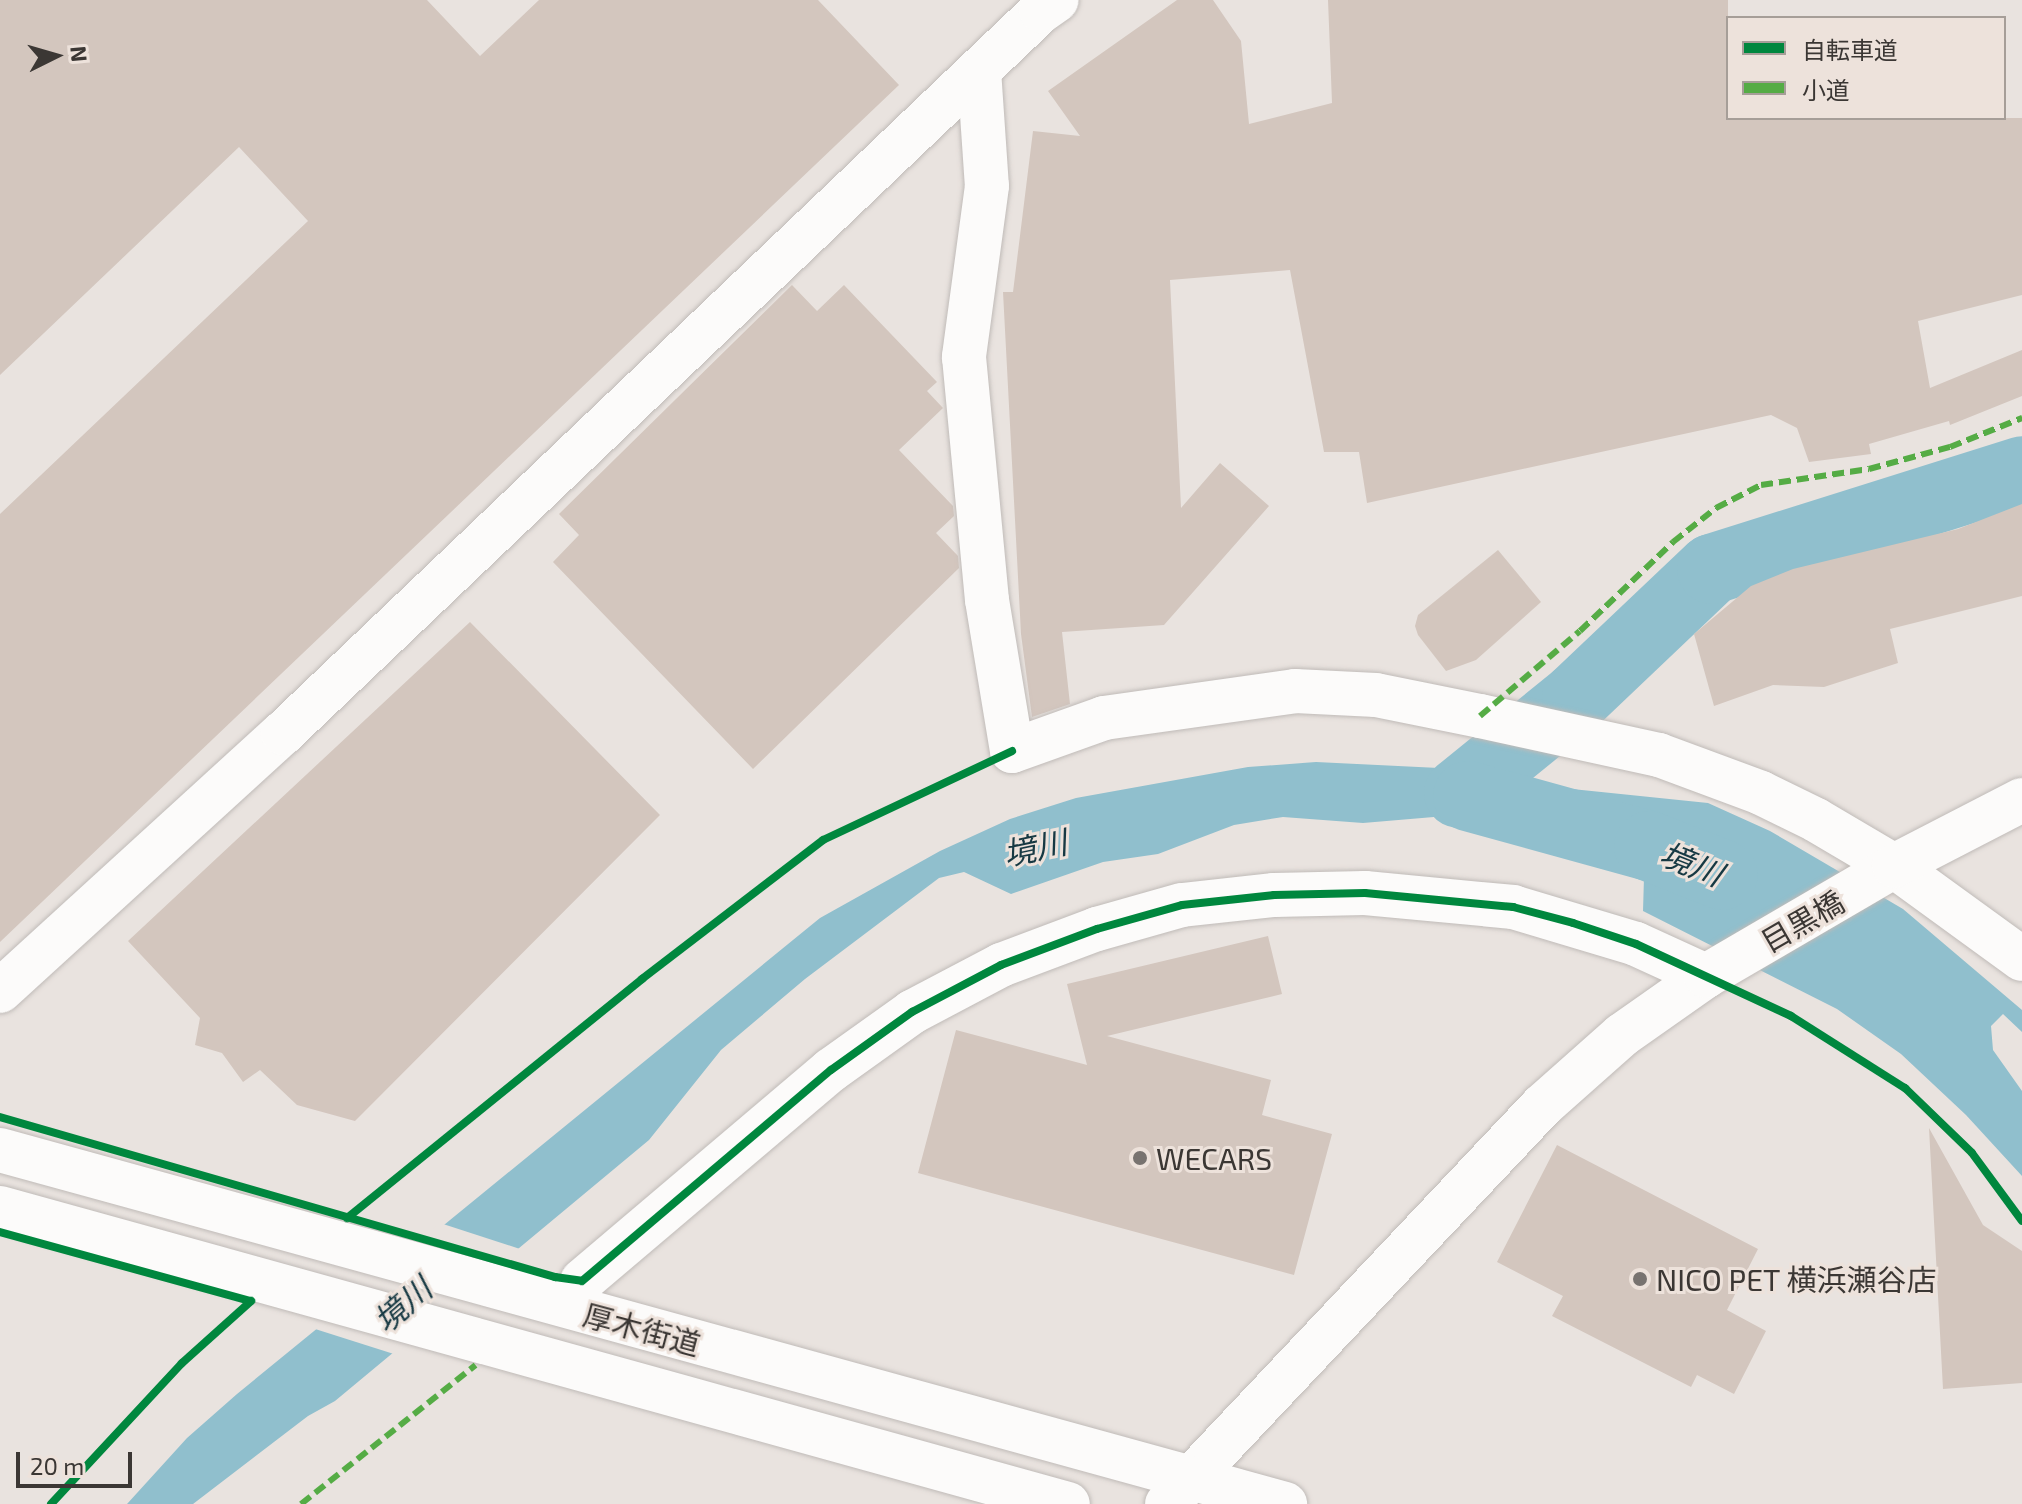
<!DOCTYPE html>
<meta charset="utf-8">
<style>
body{margin:0}
#map{position:relative;width:2022px;height:1504px;overflow:hidden;background:#e9e3df;font-family:"Exo 2","Noto Sans JP",sans-serif}
div>[style]{position:absolute}
.water>*{inset:0;background:#90bfcd}
.pier>*{inset:0;background:#e9e3df}
.river>*{height:70px;margin:-35px;padding:0 35px;transform-origin:35px;border-radius:35px;background:#90bfcd}
.building>*{inset:0;background:#d3c6be}
.roads{filter:drop-shadow(0 0 2px #c0bbb8) drop-shadow(0 0 2px #c0bbb8)}
.minor>*{height:44px;margin:-22px;padding:0 22px;transform-origin:22px;border-radius:22px;background:#fcfbfa}
.tertiary>*{height:44px;margin:-22px;padding:0 22px;transform-origin:22px;border-radius:22px;background:#fcfbfa}
.secondary>*{height:44px;margin:-22px;padding:0 22px;transform-origin:22px;border-radius:22px;background:#fcfbfa}
.trunk>*{height:44px;margin:-22px;padding:0 22px;transform-origin:22px;border-radius:22px;background:#fcfbfa}
.quiet>*{height:6px;margin-top:-3px;transform-origin:0;background:repeating-linear-gradient(90deg,#55ac45 0 12px,transparent 0 18px)}
.cycleway>*{height:8px;margin:-4px;padding:0 4px;transform-origin:4px;border-radius:4px;background:#00873e}
.dots>*{width:22px;height:22px;translate:-50% -50%;box-sizing:border-box;border:4px solid #ede2db;border-radius:50%}
span{translate:-50% -50%;white-space:nowrap;text-align:center;line-height:1.15;-webkit-text-stroke:6px #ede2db;paint-order:stroke}
.street-label{font-size:30px;color:#3b3734}
.poi-label{font-size:30px;color:#3b3734}
.left{translate:0 -50%;text-align:left}
.water-label{font-size:32px;color:#173943;font-style:italic}
.legend{position:absolute;left:1726px;top:16px;width:280px;height:104px;box-sizing:border-box;background:#ede2db;border:2px solid #a69e98;margin:0;padding:10px 14px;list-style:none;font-size:24px;color:#3b3734}
.legend li{display:flex;align-items:center;gap:16px;height:40px}
.legend b{width:40px;border:2px solid #a69e98}
.north{position:absolute;left:16px;top:16px;width:80px;height:80px;-webkit-text-stroke:6px #ede2db;paint-order:stroke;rotate:85deg;font-size:22px;font-weight:700;line-height:32px;text-align:center;color:#3b3734}
.north::after{content:'';display:block;margin:auto;width:28px;height:36px;background:#3b3734;clip-path:polygon(50% 0,100% 100%,50% 72%,0 100%)}
.scale{position:absolute;left:16px;top:1452px;width:116px;height:36px;box-sizing:border-box;border:4px solid #3b3734;border-top:0;padding-left:10px;font-size:24px;line-height:28px;white-space:nowrap;color:#3b3734;-webkit-text-stroke:6px #ede2db;paint-order:stroke}
</style>
<div id="map">
<div class="water">
<i style="clip-path:polygon(1316px 762px,1439px 768px,1543px 786px,1708px 803px,1770px 831px,1903px 909px,2022px 1010px,2022px 1032px,2003px 1014px,1991px 1026px,1993px 1050px,2022px 1091px,2022px 1176px,1966px 1115px,1901px 1054px,1837px 1009px,1643px 911px,1644px 877px,1630px 828px,1481px 813px,1363px 823px,1283px 817px,1234px 825px,1158px 854px,1103px 862px,1011px 894px,964px 872px,939px 878px,805px 979px,721px 1050px,649px 1140px,335px 1401px,308px 1416px,193px 1504px,127px 1504px,187px 1438px,237px 1394px,820px 918px,940px 851px,1010px 819px,1076px 798px,1248px 767px)"></i>
</div>
<div class="pier">
<i style="clip-path:polygon(440px 1223px,523px 1250px,397px 1355px,312px 1328px)"></i>
</div>
<div class="river">
<i style="left:1459px;top:793px;width:152px;rotate:-39.1deg"></i>
<i style="left:1577px;top:697px;width:186px;rotate:-43.5deg"></i>
<i style="left:1712px;top:569px;width:325px;rotate:-17.5deg"></i>
<i style="left:1468px;top:796px;width:188px;rotate:15.4deg"></i>
<i style="left:1649px;top:846px;width:79px;rotate:21.4deg"></i>
</div>
<div class="building">
<i style="clip-path:polygon(0 0,427px 0,480px 56px,539px 0,818px 0,899px 85px,0 942px,0 514px,308px 221px,239px 147px,0 375px)"></i>
<i style="clip-path:polygon(1177px 0,1213px 0,1241px 41px,1249px 124px,1332px 103px,1328px 0,1728px 0,1728px 118px,2022px 118px,2022px 295px,1918px 321px,1930px 388px,2022px 350px,2022px 396px,1950px 425px,1949px 421px,1869px 444px,1871px 454px,1809px 462px,1797px 428px,1771px 415px,1367px 503px,1359px 452px,1324px 452px,1290px 270px,1170px 280px,1181px 508px,1220px 463px,1269px 506px,1164px 625px,1062px 632px,1070px 704px,1032px 717px,1021px 634px,1003px 292px,1013px 292px,1033px 131px,1080px 136px,1048px 91px)"></i>
<i style="clip-path:polygon(792px 285px,817px 311px,844px 285px,937px 382px,927px 391px,943px 408px,899px 450px,953px 506px,954px 516px,936px 533px,958px 556px,959px 568px,753px 769px,553px 562px,579px 535px,559px 514px)"></i>
<i style="clip-path:polygon(2022px 504px,2022px 596px,1890px 629px,1898px 663px,1824px 687px,1773px 685px,1714px 706px,1694px 634px,1751px 586px,1793px 569px,1958px 529px)"></i>
<i style="clip-path:polygon(1498px 550px,1541px 602px,1476px 660px,1446px 671px,1418px 635px,1415px 626px,1418px 615px)"></i>
<i style="clip-path:polygon(470px 622px,660px 815px,355px 1121px,297px 1105px,260px 1070px,243px 1082px,222px 1053px,195px 1045px,200px 1018px,128px 941px)"></i>
<i style="clip-path:polygon(1268px 936px,1282px 994px,1107px 1036px,1271px 1080px,1262px 1115px,1332px 1134px,1294px 1275px,918px 1173px,956px 1030px,1087px 1065px,1067px 984px)"></i>
<i style="clip-path:polygon(1929px 1128px,1983px 1225px,2022px 1251px,2022px 1383px,1943px 1389px)"></i>
<i style="clip-path:polygon(1557px 1145px,1758px 1249px,1727px 1310px,1766px 1331px,1734px 1394px,1697px 1375px,1691px 1387px,1552px 1316px,1563px 1296px,1497px 1262px)"></i>
</div>
<div class="roads">
<div class="minor">
<i style="left:979px;top:70px;width:116px;rotate:86.1deg"></i>
<i style="left:987px;top:186px;width:173px;rotate:97.7deg"></i>
<i style="left:964px;top:357px;width:244px;rotate:84.6deg"></i>
<i style="left:987px;top:600px;width:153px;rotate:80.6deg"></i>
<i style="left:1012px;top:751px;width:98px;rotate:-19.7deg"></i>
<i style="left:1104px;top:718px;width:193px;rotate:-8deg"></i>
<i style="left:1295px;top:691px;width:81px;rotate:2.8deg"></i>
<i style="left:1376px;top:695px;width:106px;rotate:11.4deg"></i>
<i style="left:1480px;top:716px;width:183px;rotate:12.3deg"></i>
<i style="left:1659px;top:755px;width:109px;rotate:20.4deg"></i>
<i style="left:1761px;top:793px;width:61px;rotate:26.1deg"></i>
<i style="left:1816px;top:820px;width:91px;rotate:30.5deg"></i>
<i style="left:1894px;top:866px;width:158px;rotate:36deg"></i>
<i style="left:582px;top:1281px;width:326px;rotate:-40.3deg"></i>
<i style="left:831px;top:1070px;width:100px;rotate:-35.6deg"></i>
<i style="left:912px;top:1012px;width:101px;rotate:-27.8deg"></i>
<i style="left:1001px;top:965px;width:103px;rotate:-20.6deg"></i>
<i style="left:1097px;top:929px;width:88px;rotate:-15.8deg"></i>
<i style="left:1182px;top:905px;width:93px;rotate:-6.2deg"></i>
<i style="left:1274px;top:895px;width:91px;rotate:-1.3deg"></i>
<i style="left:1365px;top:893px;width:149px;rotate:5.4deg"></i>
<i style="left:1513px;top:907px;width:128px;rotate:16.7deg"></i>
<i style="left:1636px;top:944px;width:77px;rotate:24.6deg"></i>
</div>
<div class="tertiary">
<i style="left:0;top:991px;width:383px;rotate:-42.4deg"></i>
<i style="left:283px;top:733px;width:1047px;rotate:-43.61deg"></i>
<i style="left:1041px;top:11px;width:19px;rotate:-35deg"></i>
<i style="left:1191px;top:1478px;width:511px;rotate:-46.66deg"></i>
<i style="left:1542px;top:1106px;width:107px;rotate:-41.6deg"></i>
<i style="left:1622px;top:1035px;width:103px;rotate:-35.1deg"></i>
<i style="left:1706px;top:976px;width:218px;rotate:-30.3deg"></i>
<i style="left:1894px;top:866px;width:144px;rotate:-27.3deg"></i>
</div>
<div class="secondary">
<i style="left:1167px;top:1504px;width:35px;rotate:-47deg"></i>
</div>
<div class="trunk">
<i style="left:0;top:1150px;width:1333px;rotate:15.4deg"></i>
<i style="left:0;top:1208px;width:1108px;rotate:15.49deg"></i>
</div>
</div>
<div class="quiet">
<i style="left:1480px;top:716px;width:131px;rotate:-40.4deg"></i>
<i style="left:1580px;top:631px;width:129px;rotate:-43.7deg"></i>
<i style="left:1673px;top:542px;width:55px;rotate:-38.3deg"></i>
<i style="left:1716px;top:508px;width:51px;rotate:-27.1deg"></i>
<i style="left:1761px;top:485px;width:109px;rotate:-8.4deg"></i>
<i style="left:1869px;top:469px;width:84px;rotate:-15.2deg"></i>
<i style="left:1950px;top:447px;width:78px;rotate:-21.9deg"></i>
<i style="left:301px;top:1504px;width:223px;rotate:-38.5deg"></i>
</div>
<div class="cycleway">
<i style="left:0;top:1117px;width:578px;rotate:16.08deg"></i>
<i style="left:555px;top:1277px;width:27px;rotate:8deg"></i>
<i style="left:582px;top:1281px;width:326px;rotate:-40.3deg"></i>
<i style="left:831px;top:1070px;width:100px;rotate:-35.6deg"></i>
<i style="left:912px;top:1012px;width:101px;rotate:-27.8deg"></i>
<i style="left:1001px;top:965px;width:103px;rotate:-20.6deg"></i>
<i style="left:1097px;top:929px;width:88px;rotate:-15.8deg"></i>
<i style="left:1182px;top:905px;width:93px;rotate:-6.2deg"></i>
<i style="left:1274px;top:895px;width:91px;rotate:-1.3deg"></i>
<i style="left:1365px;top:893px;width:149px;rotate:5.4deg"></i>
<i style="left:1513px;top:907px;width:62px;rotate:14.9deg"></i>
<i style="left:1573px;top:923px;width:66px;rotate:18.4deg"></i>
<i style="left:1636px;top:944px;width:171px;rotate:24.9deg"></i>
<i style="left:1791px;top:1016px;width:135px;rotate:32.3deg"></i>
<i style="left:1905px;top:1088px;width:93px;rotate:44.1deg"></i>
<i style="left:1972px;top:1153px;width:84px;rotate:53.7deg"></i>
<i style="left:347px;top:1218px;width:380px;rotate:-39deg"></i>
<i style="left:642px;top:979px;width:228px;rotate:-37.5deg"></i>
<i style="left:823px;top:840px;width:209px;rotate:-25.2deg"></i>
<i style="left:0;top:1232px;width:260px;rotate:15.4deg"></i>
<i style="left:51px;top:1504px;width:192px;rotate:-47.1deg"></i>
<i style="left:182px;top:1363px;width:93px;rotate:-41.9deg"></i>
</div>
<div class="dots">
<i style="left:1140px;top:1158px;background:#787370"></i>
<i style="left:1640px;top:1279px;background:#787370"></i>
</div>
<div class="street-label">
<span style="left:1802px;top:921px;rotate:-30deg">目黒橋</span>
<span style="left:642px;top:1329px;rotate:15deg">厚木街道</span>
</div>
<div class="poi-label">
<span class="left" style="left:1156px;top:1158px">WECARS</span>
<span class="left" style="left:1656px;top:1279px">NICO PET 横浜瀬谷店</span>
</div>
<div class="water-label">
<span style="left:1035px;top:847px;rotate:-12deg">境川</span>
<span style="left:1692px;top:863px;rotate:22deg">境川</span>
<span style="left:402px;top:1304px;rotate:-41deg">境川</span>
</div>
<ul class="legend">
<li><b style="height:10px;background:#00873e"></b>自転車道</li>
<li><b style="height:10px;background:#55ac45"></b>小道</li>
</ul>
<div class="north">N</div>
<div class="scale">20 m</div>
</div>
